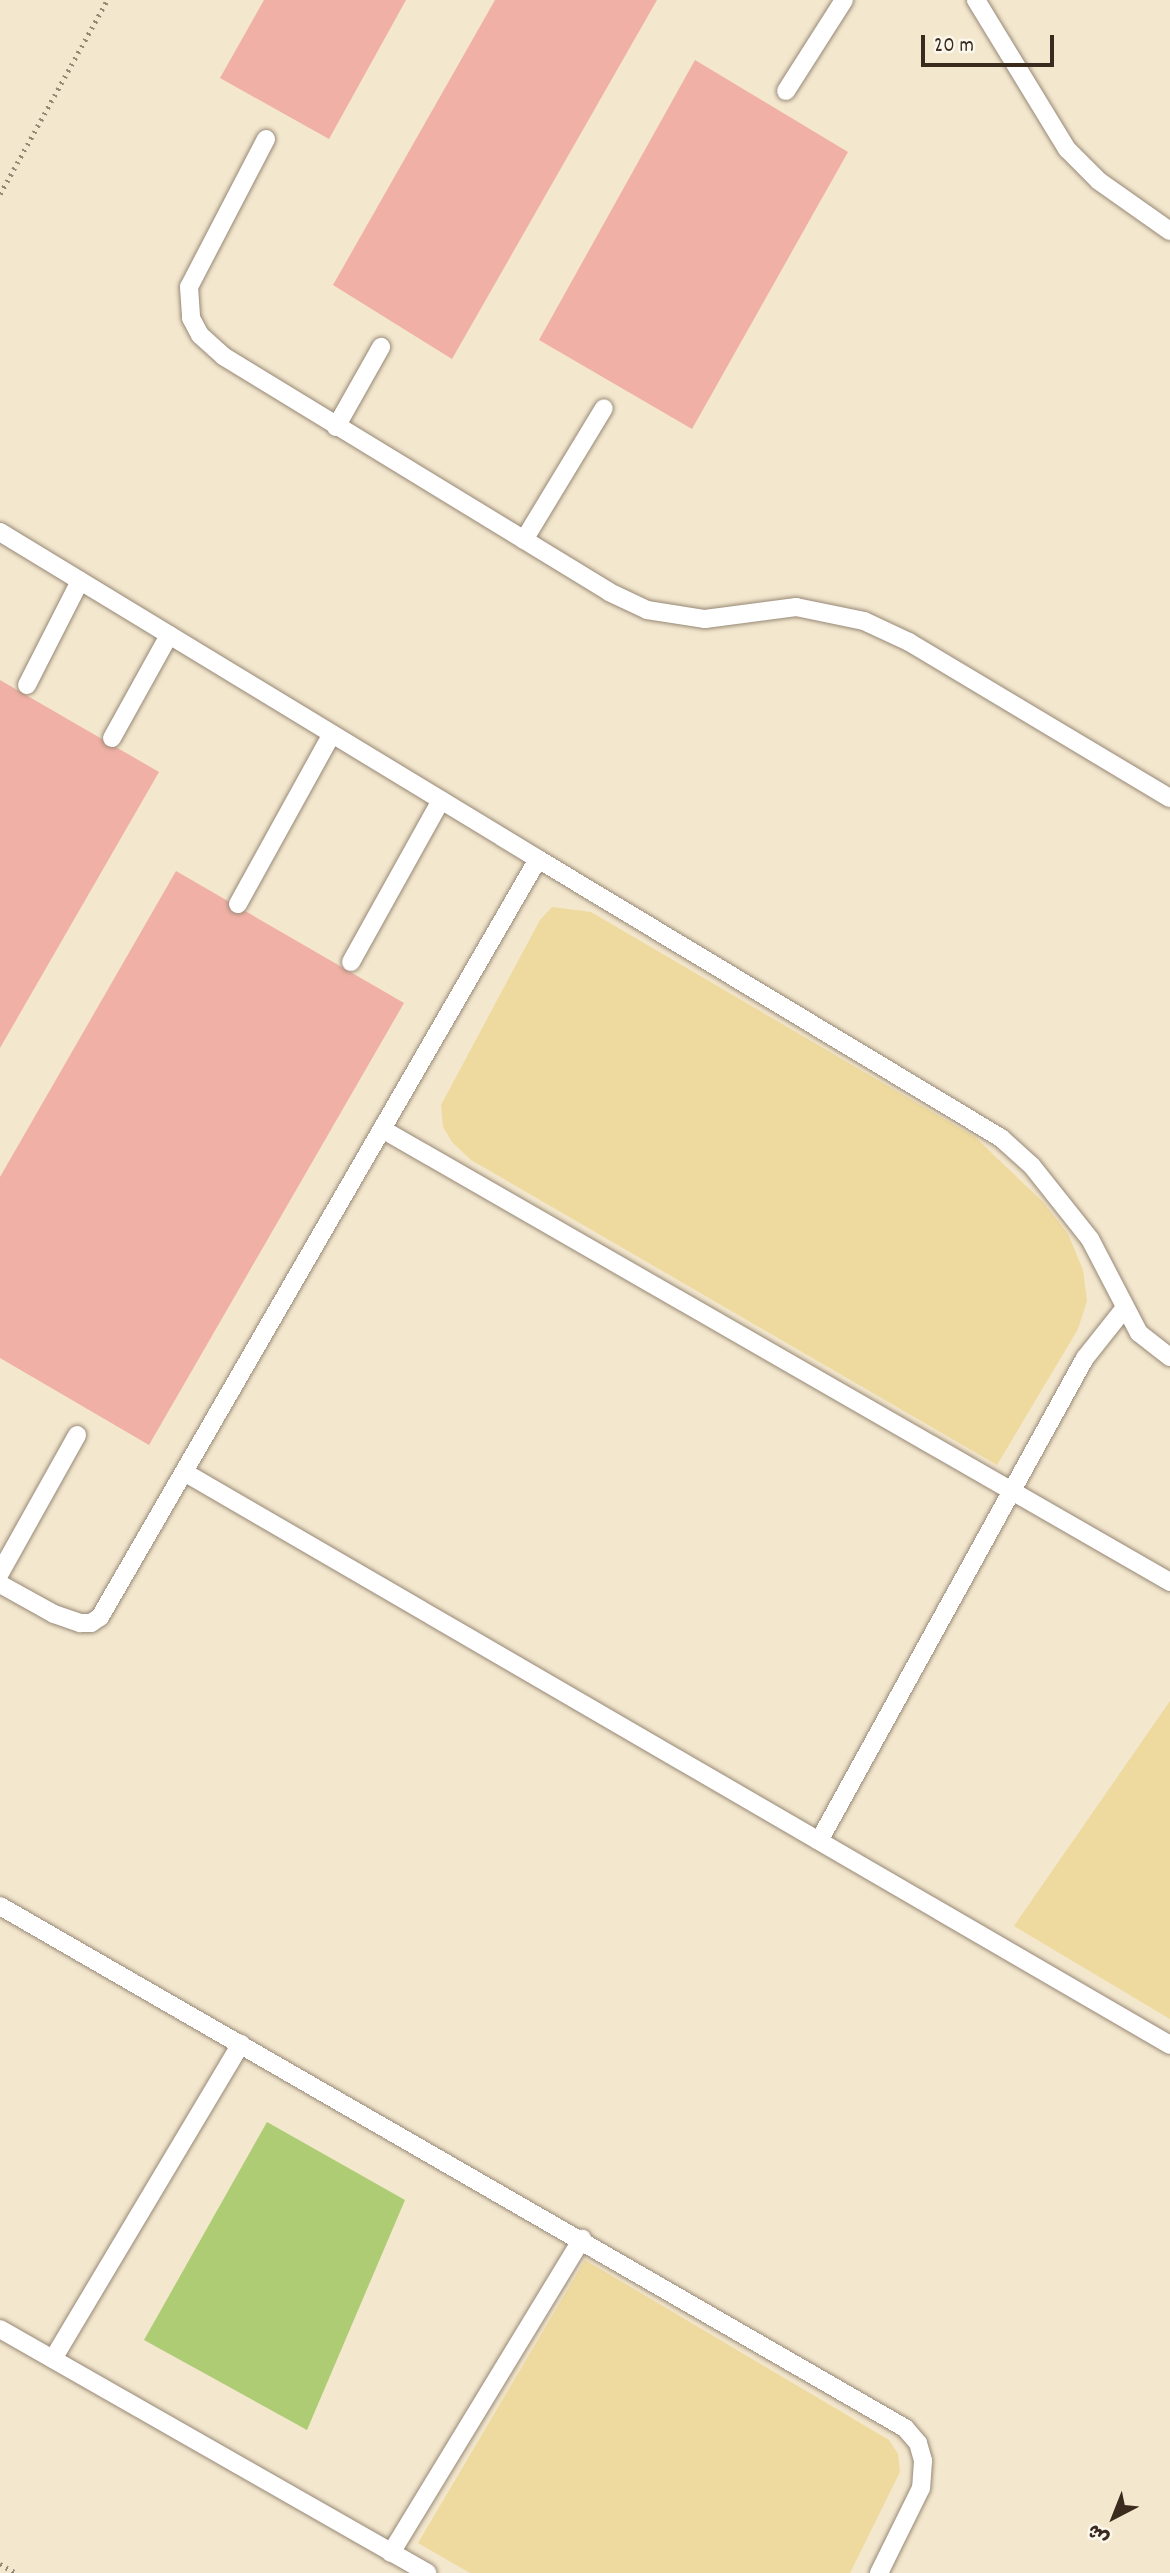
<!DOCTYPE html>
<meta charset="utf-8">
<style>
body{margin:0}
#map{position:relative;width:1170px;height:2573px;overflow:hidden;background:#f3e7ce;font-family:Dekko,"Playpen Sans Arabic",sans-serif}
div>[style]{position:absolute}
.green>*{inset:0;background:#aecc74}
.sand>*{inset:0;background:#eeda9e}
.building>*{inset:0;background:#f0b0a5}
.path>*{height:4.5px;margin-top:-2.25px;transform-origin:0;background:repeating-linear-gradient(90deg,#978876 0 2px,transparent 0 7px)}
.roads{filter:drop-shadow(0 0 2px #978876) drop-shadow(0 0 2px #978876)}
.service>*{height:18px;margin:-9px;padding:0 9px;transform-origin:9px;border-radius:9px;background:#fff}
span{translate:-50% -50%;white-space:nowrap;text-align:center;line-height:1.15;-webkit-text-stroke:5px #fbf7ec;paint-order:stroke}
.north{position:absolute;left:1079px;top:2482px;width:70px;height:70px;-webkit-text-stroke:5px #fbf7ec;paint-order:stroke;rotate:222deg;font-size:19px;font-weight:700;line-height:28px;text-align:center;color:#3b2a1e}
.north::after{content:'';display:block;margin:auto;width:24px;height:32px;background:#3b2a1e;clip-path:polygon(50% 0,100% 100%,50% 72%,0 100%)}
.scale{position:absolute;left:921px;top:35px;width:133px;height:32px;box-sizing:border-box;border:4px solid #3b2a1e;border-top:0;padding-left:9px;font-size:21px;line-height:24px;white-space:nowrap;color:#3b2a1e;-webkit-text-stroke:5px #fbf7ec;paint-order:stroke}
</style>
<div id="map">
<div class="green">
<i style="clip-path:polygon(267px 2122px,405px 2200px,307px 2430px,144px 2340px)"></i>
</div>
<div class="sand">
<i style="clip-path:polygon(552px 907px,591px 912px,975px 1137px,1043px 1202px,1068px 1234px,1083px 1270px,1087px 1301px,1078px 1329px,997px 1465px,471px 1160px,452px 1142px,443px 1127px,441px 1105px,540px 920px)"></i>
<i style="clip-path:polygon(1170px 1701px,1170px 2019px,1014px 1926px)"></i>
<i style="clip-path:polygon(585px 2260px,889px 2440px,898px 2454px,900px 2472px,850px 2573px,470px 2573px,418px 2543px)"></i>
</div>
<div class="building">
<i style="clip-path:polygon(264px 0,406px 0,329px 139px,220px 78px)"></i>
<i style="clip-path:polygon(495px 0,657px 0,452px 359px,333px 285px)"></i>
<i style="clip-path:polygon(695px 60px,848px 152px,692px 429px,539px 340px)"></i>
<i style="clip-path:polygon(0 680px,159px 772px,0 1048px)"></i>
<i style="clip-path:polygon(176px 871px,404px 1003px,149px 1445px,0 1358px,0 1177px)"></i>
</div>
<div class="path">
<i style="left:0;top:194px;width:222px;rotate:-61.1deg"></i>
<i style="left:0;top:2564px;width:18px;rotate:29deg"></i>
</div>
<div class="roads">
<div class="service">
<i style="left:976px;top:0;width:175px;rotate:58.6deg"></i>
<i style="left:1067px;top:149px;width:45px;rotate:45deg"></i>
<i style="left:1099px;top:181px;width:87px;rotate:35.2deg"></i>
<i style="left:786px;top:91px;width:108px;rotate:-57.5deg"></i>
<i style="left:266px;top:139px;width:167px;rotate:117.5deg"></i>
<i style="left:189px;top:287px;width:31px;rotate:86deg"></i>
<i style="left:191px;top:318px;width:19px;rotate:62deg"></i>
<i style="left:200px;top:335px;width:31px;rotate:42deg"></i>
<i style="left:223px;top:356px;width:452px;rotate:31.4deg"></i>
<i style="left:609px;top:592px;width:42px;rotate:25.3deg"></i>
<i style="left:647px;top:610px;width:59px;rotate:8.8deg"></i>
<i style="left:705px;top:619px;width:92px;rotate:-7.5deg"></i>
<i style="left:796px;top:607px;width:69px;rotate:11.6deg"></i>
<i style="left:864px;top:621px;width:50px;rotate:25deg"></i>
<i style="left:909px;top:642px;width:304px;rotate:30.9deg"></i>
<i style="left:336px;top:427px;width:92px;rotate:-60.6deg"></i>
<i style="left:0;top:532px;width:630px;rotate:31.29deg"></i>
<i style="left:524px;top:540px;width:154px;rotate:-58.8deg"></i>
<i style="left:27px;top:685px;width:117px;rotate:-63deg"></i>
<i style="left:112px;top:738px;width:118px;rotate:-61deg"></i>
<i style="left:238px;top:904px;width:194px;rotate:-61.1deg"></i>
<i style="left:351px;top:962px;width:185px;rotate:-60.9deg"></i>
<i style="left:382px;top:1129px;width:909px;rotate:29.89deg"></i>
<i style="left:184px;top:1472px;width:1140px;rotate:30.16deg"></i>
<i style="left:0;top:1573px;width:158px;rotate:-60.8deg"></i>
<i style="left:0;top:1584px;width:62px;rotate:29.1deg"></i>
<i style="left:54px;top:1614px;width:28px;rotate:19deg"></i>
<i style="left:80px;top:1623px;width:11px"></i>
<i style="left:91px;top:1623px;width:11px;rotate:-34deg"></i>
<i style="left:100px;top:1617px;width:875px;rotate:-59.98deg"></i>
<i style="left:538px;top:859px;width:541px;rotate:31.07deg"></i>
<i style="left:1001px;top:1138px;width:42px;rotate:42.1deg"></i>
<i style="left:1032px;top:1166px;width:93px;rotate:51.5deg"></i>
<i style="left:1090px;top:1239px;width:106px;rotate:62.5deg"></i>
<i style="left:1139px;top:1333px;width:39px;rotate:38deg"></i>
<i style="left:819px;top:1841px;width:551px;rotate:-61.16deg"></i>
<i style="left:1085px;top:1358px;width:63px;rotate:-51.5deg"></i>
<i style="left:0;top:1906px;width:1045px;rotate:29.98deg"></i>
<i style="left:905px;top:2428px;width:20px;rotate:49deg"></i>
<i style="left:918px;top:2443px;width:19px;rotate:74deg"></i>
<i style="left:923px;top:2461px;width:27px;rotate:94deg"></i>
<i style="left:921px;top:2488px;width:95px;rotate:116.3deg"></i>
<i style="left:0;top:2329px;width:492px;rotate:29.7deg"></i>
<i style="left:53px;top:2359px;width:367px;rotate:-59.2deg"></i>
<i style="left:391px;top:2553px;width:368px;rotate:-58.7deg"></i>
</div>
</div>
<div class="north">ش</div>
<div class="scale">20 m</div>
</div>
